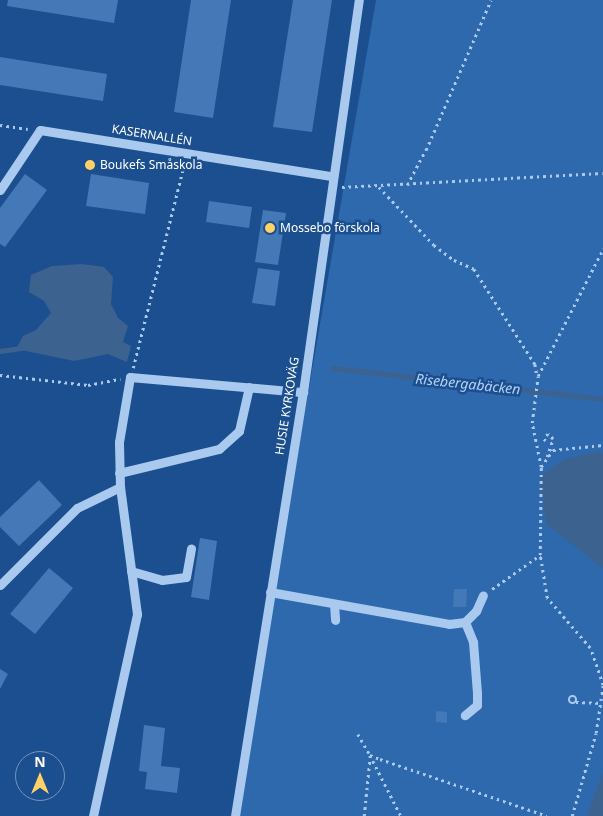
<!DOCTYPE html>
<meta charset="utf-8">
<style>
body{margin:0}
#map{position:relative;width:603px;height:816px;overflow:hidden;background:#1b4f8f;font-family:"Noto Sans",sans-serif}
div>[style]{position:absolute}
.green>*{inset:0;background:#2e69ad}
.water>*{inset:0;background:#3c6290}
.stream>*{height:4.5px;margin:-2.25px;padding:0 2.25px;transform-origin:2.25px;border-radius:2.25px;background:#3c6290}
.building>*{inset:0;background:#4478b7}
.path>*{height:2.5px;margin-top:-1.25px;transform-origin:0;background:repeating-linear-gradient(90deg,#a9c9ee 0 2.5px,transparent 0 6.5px)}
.path>.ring{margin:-1.25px;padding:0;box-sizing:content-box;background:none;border:2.5px solid #a9c9ee;border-radius:50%}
.minor>*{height:9px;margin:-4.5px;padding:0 4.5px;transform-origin:4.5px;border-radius:4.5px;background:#a9c9ee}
.dots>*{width:14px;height:14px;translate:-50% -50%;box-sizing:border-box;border:2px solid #1b4f8f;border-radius:50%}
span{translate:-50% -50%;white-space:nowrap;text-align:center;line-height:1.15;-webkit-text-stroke:5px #1b4f8f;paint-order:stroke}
.street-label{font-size:12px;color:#fff}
.poi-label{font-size:12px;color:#fff}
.left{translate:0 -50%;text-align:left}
.water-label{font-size:14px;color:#b5d3f5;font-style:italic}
.north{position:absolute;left:15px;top:751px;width:50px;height:50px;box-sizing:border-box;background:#1b4f8f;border:1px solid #7695bc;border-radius:50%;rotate:0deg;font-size:14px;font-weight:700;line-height:20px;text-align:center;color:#fff}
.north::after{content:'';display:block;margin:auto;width:18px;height:22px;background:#ffd166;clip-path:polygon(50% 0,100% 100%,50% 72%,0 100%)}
</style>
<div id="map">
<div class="green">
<i style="clip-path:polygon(376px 0,603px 0,603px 816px,235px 816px)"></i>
</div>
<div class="water">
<i style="clip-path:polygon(82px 264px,104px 267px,113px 277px,111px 304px,118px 318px,128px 326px,123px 342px,131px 346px,127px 362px,108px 354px,74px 361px,16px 349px,23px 336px,36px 330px,51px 313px,44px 301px,29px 292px,31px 275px,52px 266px)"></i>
<i style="clip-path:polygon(600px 451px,603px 454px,603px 568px,546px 524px,540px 477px,565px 459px)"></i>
<i style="clip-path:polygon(603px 773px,603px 816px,588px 816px,590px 806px)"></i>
</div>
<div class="stream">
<i style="left:0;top:351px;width:21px;rotate:-8deg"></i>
<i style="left:333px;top:368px;width:272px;rotate:6.5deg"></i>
</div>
<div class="building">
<i style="clip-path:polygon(8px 0,118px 0,114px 23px,7px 6px)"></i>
<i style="clip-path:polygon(191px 0,231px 0,213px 118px,174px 112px)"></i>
<i style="clip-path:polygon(293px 0,332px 0,312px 132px,273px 127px)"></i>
<i style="clip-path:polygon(0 57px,107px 74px,103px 101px,0 85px)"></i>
<i style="clip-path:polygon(25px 174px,47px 190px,5px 247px,0 244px,0 208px)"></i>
<i style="clip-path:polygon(91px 174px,149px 183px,145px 214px,86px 206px)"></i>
<i style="clip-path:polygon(209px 201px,252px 207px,249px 228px,206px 222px)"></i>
<i style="clip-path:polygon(263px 210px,286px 213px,278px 265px,255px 262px)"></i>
<i style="clip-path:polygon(258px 268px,280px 271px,275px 306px,252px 303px)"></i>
<i style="clip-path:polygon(39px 480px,62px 505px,19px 546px,0 527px,0 517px)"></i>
<i style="clip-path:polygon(200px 538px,217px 541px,209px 600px,191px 597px)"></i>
<i style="clip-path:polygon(49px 568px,73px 588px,35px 634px,10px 614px)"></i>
<i style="clip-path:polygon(454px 589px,467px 589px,466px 607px,453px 607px)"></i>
<i style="clip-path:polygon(0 669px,8px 674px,0 689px)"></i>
<i style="clip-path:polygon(436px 711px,447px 712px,447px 723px,436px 722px)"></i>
<i style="clip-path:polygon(144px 725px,165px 728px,161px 766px,180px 768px,177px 793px,145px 789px,147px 772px,139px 771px)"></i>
</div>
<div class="path">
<i style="left:0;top:125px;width:28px;rotate:8deg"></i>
<i style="left:407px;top:185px;width:40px;rotate:-62deg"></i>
<i style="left:426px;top:150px;width:163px;rotate:-66.6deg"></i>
<i style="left:342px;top:187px;width:261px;rotate:-3.1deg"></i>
<i style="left:379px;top:187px;width:80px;rotate:46.5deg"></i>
<i style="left:434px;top:245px;width:25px;rotate:37deg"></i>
<i style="left:454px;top:260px;width:22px;rotate:24deg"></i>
<i style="left:474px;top:269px;width:113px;rotate:57.3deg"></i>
<i style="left:535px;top:364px;width:11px;rotate:80deg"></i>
<i style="left:133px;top:368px;width:209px;rotate:-75.9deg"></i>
<i style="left:0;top:375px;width:89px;rotate:6.5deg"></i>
<i style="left:88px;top:385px;width:33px;rotate:-11deg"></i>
<i style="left:547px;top:457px;width:19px;rotate:-72deg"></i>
<i style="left:553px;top:439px;width:7px;rotate:-135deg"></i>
<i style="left:548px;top:434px;width:6px;rotate:129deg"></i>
<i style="left:544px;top:439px;width:6px;rotate:39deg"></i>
<i style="left:541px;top:467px;width:21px;rotate:-55deg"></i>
<i style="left:553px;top:450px;width:50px;rotate:-5.7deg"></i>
<i style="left:492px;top:589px;width:59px;rotate:-35.3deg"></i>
<i class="ring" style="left:569.5px;top:696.5px;width:4.5px;height:4.5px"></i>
<i style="left:576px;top:702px;width:26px;rotate:2deg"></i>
<i style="left:358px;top:734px;width:24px;rotate:60deg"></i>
<i style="left:370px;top:755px;width:11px;rotate:22deg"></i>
<i style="left:380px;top:759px;width:176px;rotate:18.8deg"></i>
<i style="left:370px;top:755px;width:68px;rotate:63.1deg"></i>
<i style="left:364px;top:816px;width:60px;rotate:-84.3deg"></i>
<i style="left:572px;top:816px;width:86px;rotate:-73.9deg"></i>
<i style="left:596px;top:733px;width:49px;rotate:-81.7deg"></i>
<i style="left:603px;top:685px;width:39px;rotate:-109deg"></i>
<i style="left:590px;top:648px;width:66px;rotate:-130.7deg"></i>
<i style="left:547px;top:598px;width:44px;rotate:-99.2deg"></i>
<i style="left:540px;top:555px;width:88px;rotate:-89.3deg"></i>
<i style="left:541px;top:467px;width:45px;rotate:-101.6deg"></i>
<i style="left:532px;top:423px;width:47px;rotate:-82.7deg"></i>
<i style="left:538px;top:376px;width:143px;rotate:-62.9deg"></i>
</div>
<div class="minor">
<i style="left:0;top:190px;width:72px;rotate:-56.3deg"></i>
<i style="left:40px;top:130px;width:295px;rotate:9deg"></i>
<i style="left:119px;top:473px;width:103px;rotate:-13.5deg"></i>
<i style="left:219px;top:449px;width:27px;rotate:-42deg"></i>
<i style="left:239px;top:431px;width:45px;rotate:-77.2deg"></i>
<i style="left:131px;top:571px;width:32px;rotate:16deg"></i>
<i style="left:162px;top:580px;width:24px;rotate:-7deg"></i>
<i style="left:186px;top:577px;width:29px;rotate:-80deg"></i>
<i style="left:0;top:585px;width:109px;rotate:-45deg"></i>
<i style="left:77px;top:508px;width:48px;rotate:-26deg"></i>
<i style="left:270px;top:592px;width:182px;rotate:10.1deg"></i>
<i style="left:449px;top:624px;width:16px;rotate:-7deg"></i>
<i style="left:465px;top:622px;width:16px;rotate:-45deg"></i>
<i style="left:476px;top:611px;width:17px;rotate:-66deg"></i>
<i style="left:334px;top:604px;width:16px;rotate:86deg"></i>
<i style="left:465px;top:622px;width:22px;rotate:68deg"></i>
<i style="left:473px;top:642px;width:51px;rotate:85.5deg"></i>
<i style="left:477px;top:693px;width:12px;rotate:90deg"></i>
<i style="left:477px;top:705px;width:16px;rotate:140deg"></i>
<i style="left:93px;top:816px;width:207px;rotate:-77.7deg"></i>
<i style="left:137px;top:614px;width:128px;rotate:-97.6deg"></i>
<i style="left:120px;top:487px;width:45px;rotate:-91.3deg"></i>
<i style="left:119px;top:442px;width:66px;rotate:-80.4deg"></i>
<i style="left:130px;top:377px;width:174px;rotate:5deg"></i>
<i style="left:235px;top:816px;width:429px;rotate:-80.9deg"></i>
<i style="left:303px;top:392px;width:396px;rotate:-81.9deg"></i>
</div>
<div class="dots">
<i style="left:90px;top:165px;background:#ffd166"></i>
<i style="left:270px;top:228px;background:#ffd166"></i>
</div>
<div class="street-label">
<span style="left:152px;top:135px;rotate:9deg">KASERNALLÉN</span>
<span style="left:287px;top:406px;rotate:-81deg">HUSIE KYRKOVÄG</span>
</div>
<div class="poi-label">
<span class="left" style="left:100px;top:165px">Boukefs Småskola</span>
<span class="left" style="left:280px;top:228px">Mossebo förskola</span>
</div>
<div class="water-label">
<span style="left:468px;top:384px;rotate:6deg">Risebergabäcken</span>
</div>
<div class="north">N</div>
</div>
